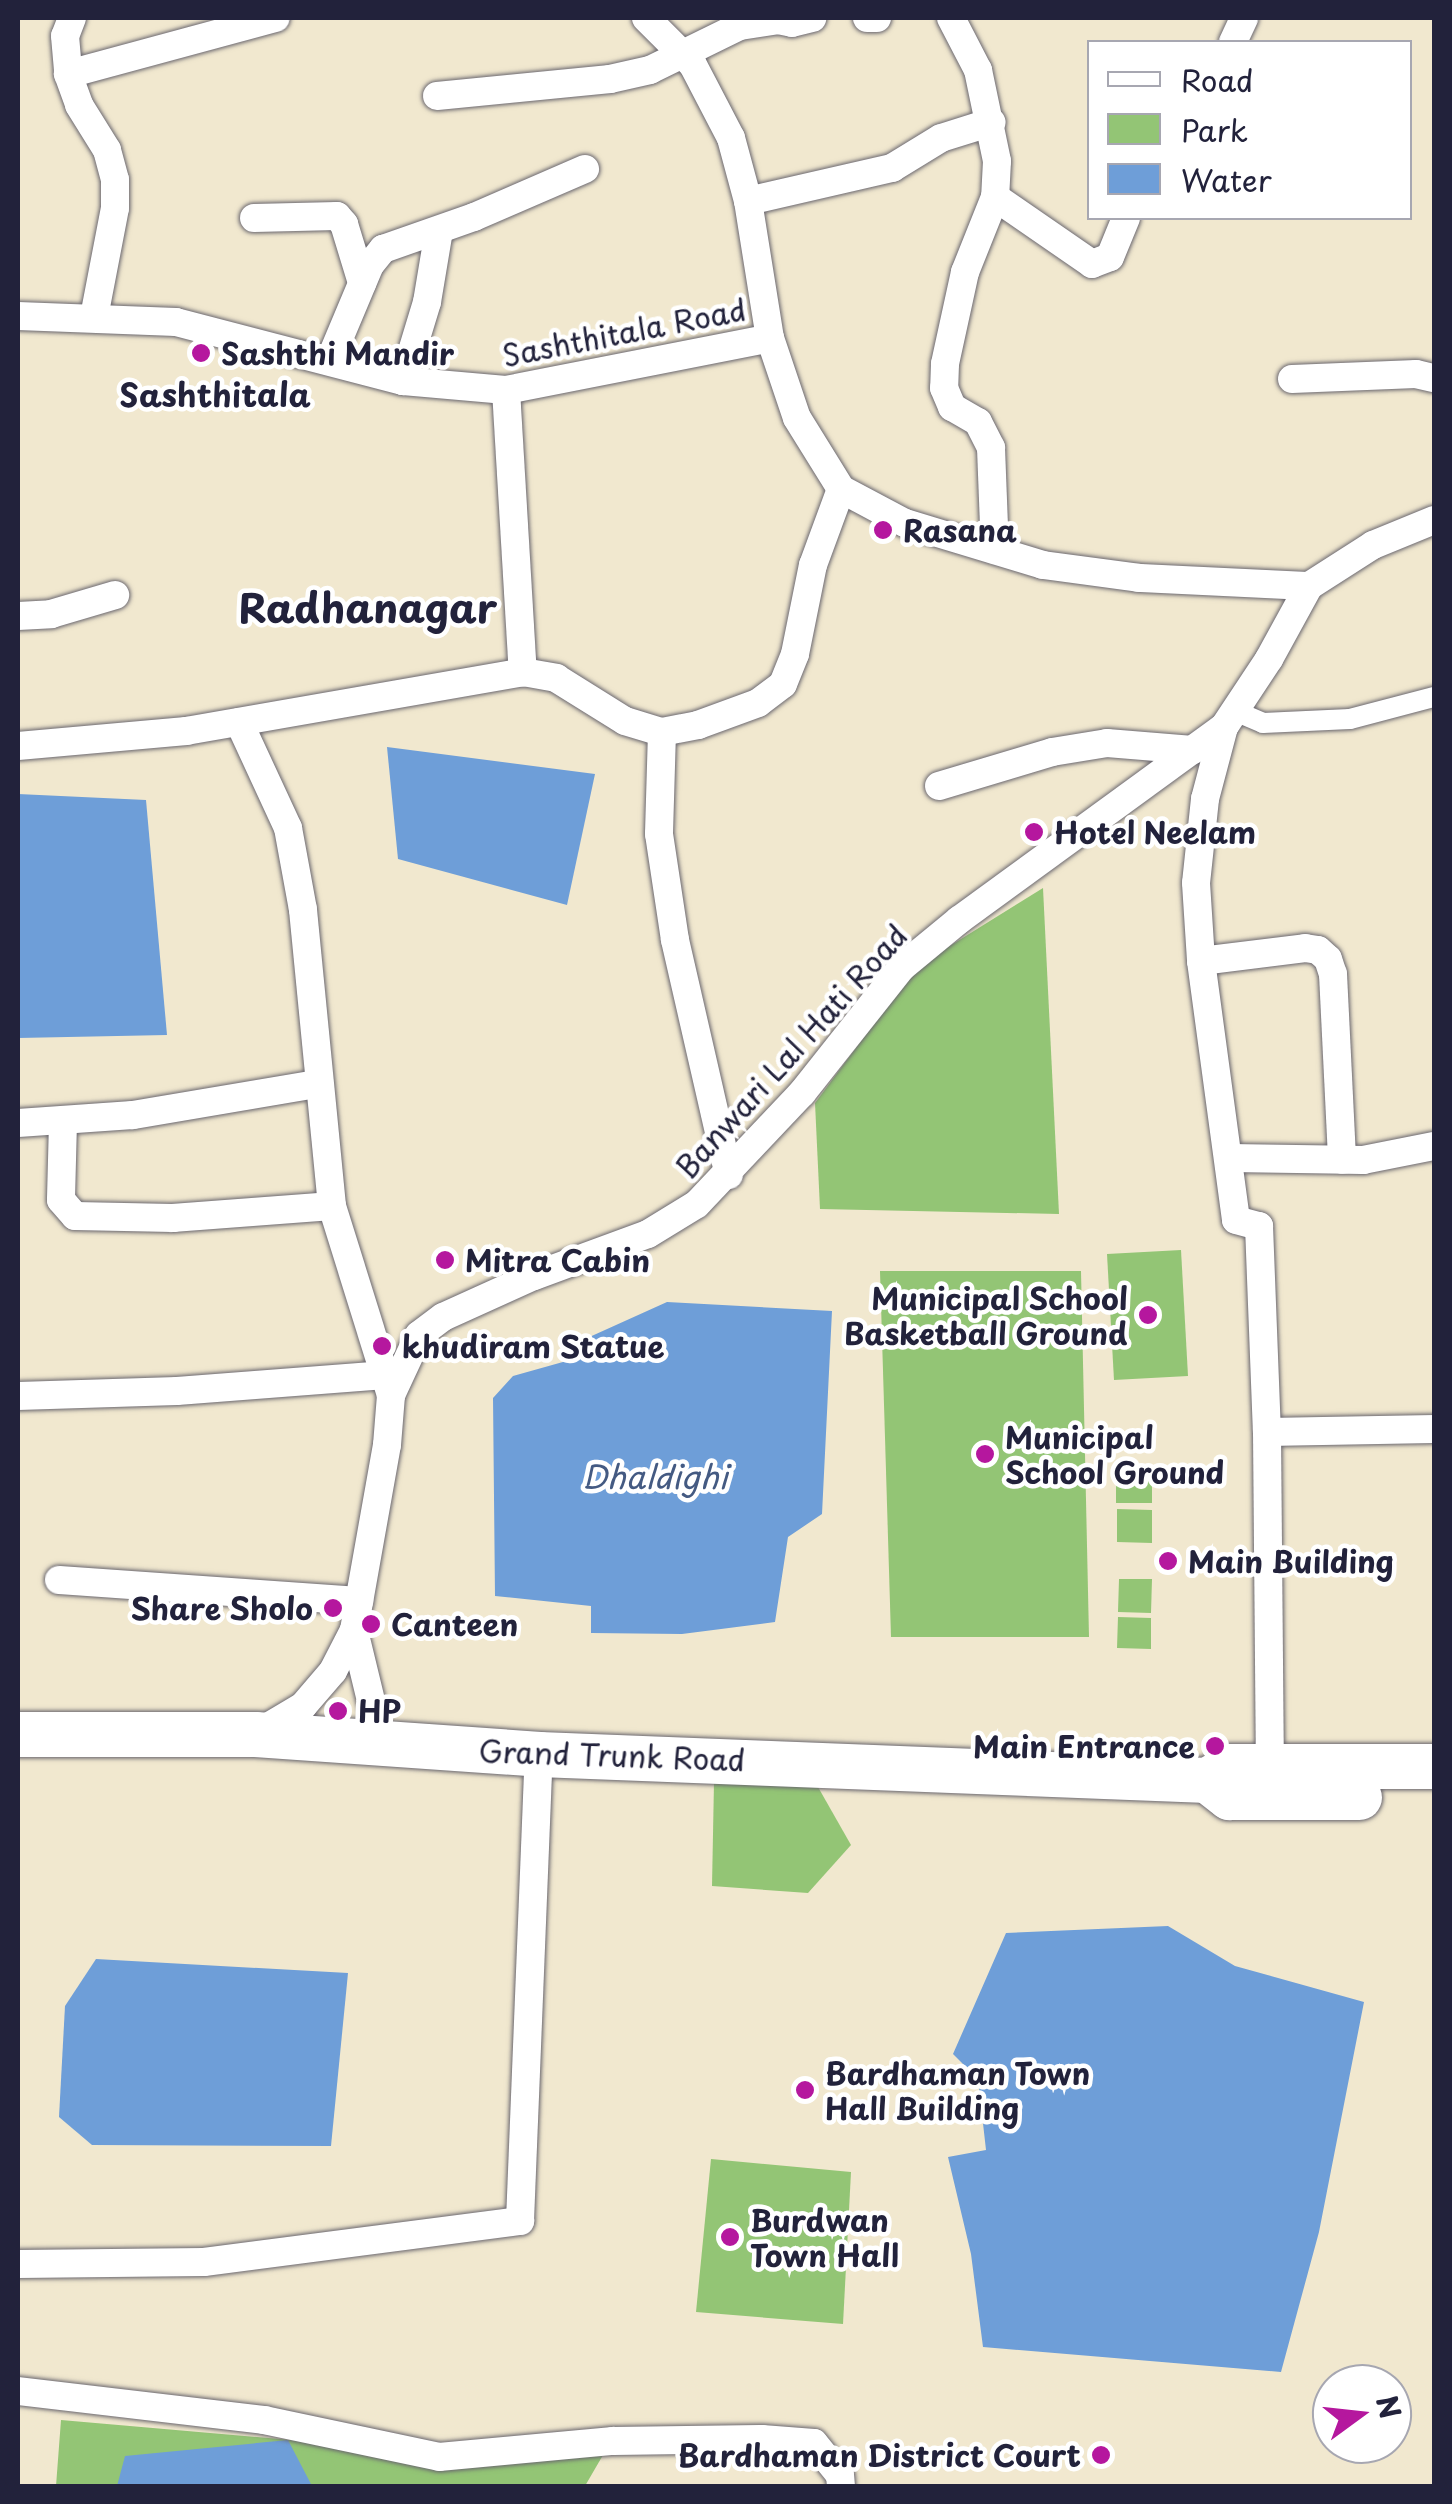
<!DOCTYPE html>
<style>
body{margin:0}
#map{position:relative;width:1452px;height:2504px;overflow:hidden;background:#f1e8cf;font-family:"Playpen Sans",sans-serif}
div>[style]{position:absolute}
.green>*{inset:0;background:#93c575}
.water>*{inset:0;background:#6e9ed8}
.roads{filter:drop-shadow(0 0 2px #6a676f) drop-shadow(0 0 2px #6a676f)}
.pedestrian>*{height:20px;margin:-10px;padding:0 10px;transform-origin:10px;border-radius:10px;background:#fff}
.minor>*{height:28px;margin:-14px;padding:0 14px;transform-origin:14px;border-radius:14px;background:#fff}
.trunk>*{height:45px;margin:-22.5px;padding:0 22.5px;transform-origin:22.5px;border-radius:22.5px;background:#fff}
.dots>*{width:28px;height:28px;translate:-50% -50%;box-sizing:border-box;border:5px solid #fff;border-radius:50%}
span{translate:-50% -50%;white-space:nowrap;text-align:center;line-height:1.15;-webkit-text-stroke:9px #fff;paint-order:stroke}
.street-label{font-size:30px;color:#22223b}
.poi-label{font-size:30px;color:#22223b;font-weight:700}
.left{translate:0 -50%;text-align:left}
.right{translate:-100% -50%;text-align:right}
.neighbourhood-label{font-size:32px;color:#22223b;font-weight:700}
.water-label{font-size:32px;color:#445a82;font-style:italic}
.district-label{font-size:40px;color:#22223b;font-weight:700}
.frame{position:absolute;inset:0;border:20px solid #22223b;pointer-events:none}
.legend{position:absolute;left:1087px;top:40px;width:325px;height:180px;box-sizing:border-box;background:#fff;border:2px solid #a7a7b1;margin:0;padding:12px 18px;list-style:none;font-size:30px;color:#22223b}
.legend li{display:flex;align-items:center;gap:20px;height:50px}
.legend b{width:50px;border:2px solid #a7a7b1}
.north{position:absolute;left:1312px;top:2364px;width:100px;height:100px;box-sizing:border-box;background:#fff;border:2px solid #a7a7b1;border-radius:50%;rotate:75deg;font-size:28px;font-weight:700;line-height:40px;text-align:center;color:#22223b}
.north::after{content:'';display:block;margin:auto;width:35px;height:45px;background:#b5179e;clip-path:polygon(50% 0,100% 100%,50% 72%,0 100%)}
</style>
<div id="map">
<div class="green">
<i style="clip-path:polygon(1043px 888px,1059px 1214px,820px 1209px,815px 1103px,916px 967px)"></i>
<i style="clip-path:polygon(1181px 1250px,1188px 1376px,1114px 1380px,1107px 1254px)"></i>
<i style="clip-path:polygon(880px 1271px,1081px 1271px,1089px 1637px,891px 1637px)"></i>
<i style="clip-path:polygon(1116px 1470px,1152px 1471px,1152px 1503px,1116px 1503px)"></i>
<i style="clip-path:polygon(1117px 1509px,1152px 1510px,1152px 1543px,1117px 1542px)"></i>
<i style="clip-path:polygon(1119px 1579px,1152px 1579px,1151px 1613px,1118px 1612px)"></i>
<i style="clip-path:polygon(1118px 1617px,1151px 1618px,1151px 1649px,1117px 1648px)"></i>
<i style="clip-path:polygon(714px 1782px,818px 1787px,851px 1845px,808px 1893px,712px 1886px)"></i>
<i style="clip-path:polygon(711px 2159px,851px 2172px,843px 2324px,696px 2312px)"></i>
<i style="clip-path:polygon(61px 2420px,326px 2443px,610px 2443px,585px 2486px,56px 2486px)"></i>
</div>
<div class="water">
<i style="clip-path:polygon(387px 747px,595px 774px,567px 905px,398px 859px)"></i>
<i style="clip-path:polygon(18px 794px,146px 800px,167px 1035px,18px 1038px)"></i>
<i style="clip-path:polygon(667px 1302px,832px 1311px,822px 1514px,788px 1537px,775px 1622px,682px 1634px,591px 1633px,591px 1606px,495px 1596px,493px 1398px,513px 1376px,570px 1360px,585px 1339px)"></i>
<i style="clip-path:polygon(1168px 1926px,1235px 1966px,1364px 2002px,1319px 2232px,1281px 2372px,983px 2347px,971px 2254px,948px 2157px,986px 2150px,978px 2079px,953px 2054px,1006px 1933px)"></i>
<i style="clip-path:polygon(96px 1959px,348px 1973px,331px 2146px,92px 2145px,59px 2117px,65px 2006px)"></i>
<i style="clip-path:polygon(288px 2440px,312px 2486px,117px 2486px,125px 2456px)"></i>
</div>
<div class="roads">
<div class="pedestrian">
<i style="left:1235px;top:711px;width:30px;rotate:23deg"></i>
<i style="left:1263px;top:723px;width:87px;rotate:-2.6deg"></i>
<i style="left:1350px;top:719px;width:87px;rotate:-14.7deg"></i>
</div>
<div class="minor">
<i style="left:72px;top:18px;width:19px;rotate:111deg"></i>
<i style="left:65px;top:36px;width:38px;rotate:85deg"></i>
<i style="left:68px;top:74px;width:33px;rotate:70deg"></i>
<i style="left:79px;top:105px;width:53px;rotate:58.1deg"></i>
<i style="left:107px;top:150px;width:31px;rotate:75deg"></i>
<i style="left:115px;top:180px;width:28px;rotate:90deg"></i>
<i style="left:115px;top:208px;width:111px;rotate:100.9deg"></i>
<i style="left:646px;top:18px;width:66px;rotate:45deg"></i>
<i style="left:693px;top:65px;width:82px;rotate:62.5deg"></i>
<i style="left:731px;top:138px;width:65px;rotate:74.9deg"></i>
<i style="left:748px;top:201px;width:139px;rotate:80.9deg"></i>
<i style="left:770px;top:338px;width:84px;rotate:71.4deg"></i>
<i style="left:797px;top:418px;width:84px;rotate:58.2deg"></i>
<i style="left:841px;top:489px;width:72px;rotate:28deg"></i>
<i style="left:905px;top:523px;width:144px;rotate:16.9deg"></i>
<i style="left:1043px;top:565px;width:97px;rotate:7.7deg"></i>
<i style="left:1139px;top:578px;width:170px;rotate:2.7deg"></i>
<i style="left:867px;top:18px;width:10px"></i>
<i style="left:951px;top:18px;width:59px;rotate:62.6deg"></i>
<i style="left:978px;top:70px;width:93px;rotate:78.2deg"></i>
<i style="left:997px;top:161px;width:36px;rotate:93deg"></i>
<i style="left:995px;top:197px;width:81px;rotate:111.8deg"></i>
<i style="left:965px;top:272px;width:94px;rotate:102.3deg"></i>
<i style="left:945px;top:364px;width:24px;rotate:92deg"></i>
<i style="left:944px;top:388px;width:21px;rotate:67deg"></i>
<i style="left:952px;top:407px;width:30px;rotate:30deg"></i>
<i style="left:978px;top:422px;width:29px;rotate:63deg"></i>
<i style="left:991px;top:448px;width:102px;rotate:87.8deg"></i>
<i style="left:1233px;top:42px;width:26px;rotate:-65deg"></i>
<i style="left:68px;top:74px;width:215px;rotate:-15.1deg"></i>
<i style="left:437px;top:96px;width:174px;rotate:-5.6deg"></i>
<i style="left:610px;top:79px;width:41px;rotate:-12.7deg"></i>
<i style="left:650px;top:70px;width:100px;rotate:-26.1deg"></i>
<i style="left:740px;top:26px;width:38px;rotate:-9deg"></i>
<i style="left:778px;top:20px;width:14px;rotate:12deg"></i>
<i style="left:792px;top:23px;width:21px;rotate:-14deg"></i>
<i style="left:995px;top:197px;width:118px;rotate:34.6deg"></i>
<i style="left:1092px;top:264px;width:19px;rotate:-21deg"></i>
<i style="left:1110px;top:257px;width:42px;rotate:-67.7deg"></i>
<i style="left:748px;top:201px;width:148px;rotate:-12.9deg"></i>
<i style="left:892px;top:168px;width:57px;rotate:-31.5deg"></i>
<i style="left:941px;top:138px;width:53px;rotate:-17.4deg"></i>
<i style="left:254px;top:218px;width:83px;rotate:-1.4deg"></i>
<i style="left:337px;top:216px;width:11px;rotate:49deg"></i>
<i style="left:344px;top:224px;width:62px;rotate:73deg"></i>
<i style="left:18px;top:316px;width:158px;rotate:2.2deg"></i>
<i style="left:176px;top:322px;width:235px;rotate:14.6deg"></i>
<i style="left:403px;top:381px;width:103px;rotate:5deg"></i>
<i style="left:506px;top:390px;width:269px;rotate:-11.1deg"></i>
<i style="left:330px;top:360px;width:103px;rotate:-67.2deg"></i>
<i style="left:370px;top:265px;width:21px;rotate:-51deg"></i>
<i style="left:383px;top:249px;width:96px;rotate:-19.4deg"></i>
<i style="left:474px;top:217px;width:121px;rotate:-23.4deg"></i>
<i style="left:1292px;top:379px;width:124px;rotate:-2.3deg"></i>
<i style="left:1416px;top:374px;width:18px;rotate:13deg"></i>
<i style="left:403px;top:381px;width:83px;rotate:-73.1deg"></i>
<i style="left:427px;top:302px;width:73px;rotate:-80.5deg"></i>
<i style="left:506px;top:390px;width:283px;rotate:86.6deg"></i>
<i style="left:18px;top:616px;width:33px;rotate:-3deg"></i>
<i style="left:51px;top:614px;width:67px;rotate:-16.5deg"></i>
<i style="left:239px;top:722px;width:117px;rotate:65.2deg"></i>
<i style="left:288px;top:828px;width:83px;rotate:79.6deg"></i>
<i style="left:303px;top:910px;width:297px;rotate:84.4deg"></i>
<i style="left:332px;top:1206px;width:198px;rotate:72.7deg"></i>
<i style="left:1224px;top:727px;width:74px;rotate:104.8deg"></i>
<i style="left:1205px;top:799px;width:84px;rotate:96.1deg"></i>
<i style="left:1196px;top:883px;width:78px;rotate:86.3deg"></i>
<i style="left:1201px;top:961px;width:261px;rotate:82.3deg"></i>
<i style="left:1236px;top:1220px;width:24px;rotate:15deg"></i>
<i style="left:1259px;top:1226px;width:206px;rotate:87.8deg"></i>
<i style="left:1267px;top:1432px;width:333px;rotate:89.5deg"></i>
<i style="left:662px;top:732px;width:102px;rotate:91.7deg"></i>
<i style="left:659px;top:834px;width:107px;rotate:81.4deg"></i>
<i style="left:675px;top:940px;width:241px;rotate:77.1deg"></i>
<i style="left:18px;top:746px;width:169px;rotate:-5.1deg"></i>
<i style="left:186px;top:731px;width:342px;rotate:-9.9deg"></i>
<i style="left:523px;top:672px;width:34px;rotate:10deg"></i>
<i style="left:556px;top:678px;width:81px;rotate:31.9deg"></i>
<i style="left:625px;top:721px;width:39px;rotate:17deg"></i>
<i style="left:662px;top:732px;width:37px;rotate:-11deg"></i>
<i style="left:698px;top:725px;width:64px;rotate:-20.1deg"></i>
<i style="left:758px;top:703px;width:31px;rotate:-37deg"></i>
<i style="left:783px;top:684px;width:32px;rotate:-68deg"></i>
<i style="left:795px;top:654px;width:91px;rotate:-78.6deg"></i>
<i style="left:813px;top:565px;width:81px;rotate:-69.8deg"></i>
<i style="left:939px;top:786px;width:118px;rotate:-16.7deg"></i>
<i style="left:1052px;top:752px;width:56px;rotate:-9.3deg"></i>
<i style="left:1107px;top:743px;width:86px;rotate:4.7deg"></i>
<i style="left:1201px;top:961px;width:105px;rotate:-7.1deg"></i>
<i style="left:1305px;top:948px;width:13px;rotate:9deg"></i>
<i style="left:1318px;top:950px;width:13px;rotate:42deg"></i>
<i style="left:1328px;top:959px;width:16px;rotate:72deg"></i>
<i style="left:1333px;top:974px;width:186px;rotate:87.2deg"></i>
<i style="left:63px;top:1122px;width:78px;rotate:91.5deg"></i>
<i style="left:61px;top:1200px;width:21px;rotate:49deg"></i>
<i style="left:75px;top:1216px;width:98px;rotate:1.2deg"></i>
<i style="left:173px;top:1218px;width:159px;rotate:-4.3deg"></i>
<i style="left:18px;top:1123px;width:115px;rotate:-4deg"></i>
<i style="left:133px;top:1115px;width:187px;rotate:-9.6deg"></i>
<i style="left:1230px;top:1158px;width:133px;rotate:0.9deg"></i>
<i style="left:1363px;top:1160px;width:72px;rotate:-11.2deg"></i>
<i style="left:18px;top:1396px;width:159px;rotate:-1.8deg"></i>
<i style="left:177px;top:1391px;width:209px;rotate:-4.4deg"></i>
<i style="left:1267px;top:1432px;width:167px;rotate:-1deg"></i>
<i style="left:59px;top:1580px;width:301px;rotate:4deg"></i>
<i style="left:261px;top:1731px;width:49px;rotate:-30.8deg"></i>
<i style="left:303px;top:1706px;width:46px;rotate:-49.4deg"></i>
<i style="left:333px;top:1671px;width:46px;rotate:-62.9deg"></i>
<i style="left:381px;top:1742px;width:115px;rotate:-103.6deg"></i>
<i style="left:354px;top:1630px;width:188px;rotate:-79.9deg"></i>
<i style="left:387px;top:1445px;width:50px;rotate:-85.4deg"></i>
<i style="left:391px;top:1395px;width:66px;rotate:-65deg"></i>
<i style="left:419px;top:1335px;width:30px;rotate:-37deg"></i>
<i style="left:443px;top:1317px;width:100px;rotate:-24.3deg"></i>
<i style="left:534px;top:1276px;width:121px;rotate:-20.2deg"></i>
<i style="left:648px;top:1234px;width:57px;rotate:-31.5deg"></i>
<i style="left:697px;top:1204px;width:153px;rotate:-46.6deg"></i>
<i style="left:802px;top:1093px;width:161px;rotate:-51.6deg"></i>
<i style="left:902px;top:967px;width:74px;rotate:-39.5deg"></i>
<i style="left:959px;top:920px;width:328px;rotate:-36.1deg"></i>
<i style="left:1224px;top:727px;width:82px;rotate:-56.5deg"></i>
<i style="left:1269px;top:659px;width:83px;rotate:-61.3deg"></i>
<i style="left:1309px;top:586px;width:76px;rotate:-32.6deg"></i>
<i style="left:1373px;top:545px;width:66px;rotate:-22.3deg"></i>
<i style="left:18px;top:2264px;width:186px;rotate:-0.6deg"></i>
<i style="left:204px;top:2262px;width:319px;rotate:-7.4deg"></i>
<i style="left:520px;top:2221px;width:467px;rotate:-87.7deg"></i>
<i style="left:18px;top:2391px;width:248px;rotate:6.7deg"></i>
<i style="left:264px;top:2420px;width:179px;rotate:11.9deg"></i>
<i style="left:439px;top:2457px;width:175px;rotate:-5.3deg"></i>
<i style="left:613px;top:2441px;width:149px;rotate:-0.8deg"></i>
<i style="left:762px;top:2439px;width:52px;rotate:4.4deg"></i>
<i style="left:814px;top:2443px;width:41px;rotate:50.9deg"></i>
<i style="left:840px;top:2475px;width:11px;rotate:85deg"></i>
</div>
<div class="trunk">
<i style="left:18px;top:1734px;width:237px"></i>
<i style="left:255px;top:1734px;width:285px;rotate:4deg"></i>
<i style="left:539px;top:1754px;width:669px;rotate:2.23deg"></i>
<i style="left:1207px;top:1780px;width:26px;rotate:-32deg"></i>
<i style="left:1229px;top:1766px;width:205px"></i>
<i style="left:1207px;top:1780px;width:28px;rotate:38deg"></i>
<i style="left:1229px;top:1797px;width:130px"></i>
</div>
</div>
<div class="dots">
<i style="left:201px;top:353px;background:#b5179e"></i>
<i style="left:883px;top:530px;background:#b5179e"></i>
<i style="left:1034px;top:832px;background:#b5179e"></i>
<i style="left:445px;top:1260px;background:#b5179e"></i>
<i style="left:1148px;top:1315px;background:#b5179e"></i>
<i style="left:382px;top:1346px;background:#b5179e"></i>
<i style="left:985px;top:1454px;background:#b5179e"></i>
<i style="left:1168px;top:1561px;background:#b5179e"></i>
<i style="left:333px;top:1608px;background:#b5179e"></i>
<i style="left:371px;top:1624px;background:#b5179e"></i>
<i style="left:338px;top:1711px;background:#b5179e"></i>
<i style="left:1215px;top:1746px;background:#b5179e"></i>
<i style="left:805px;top:2090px;background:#b5179e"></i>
<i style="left:730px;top:2237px;background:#b5179e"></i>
<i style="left:1101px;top:2455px;background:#b5179e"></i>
</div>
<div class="street-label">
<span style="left:624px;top:332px;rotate:-11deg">Sashthitala Road</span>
<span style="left:791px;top:1051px;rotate:-48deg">Banwari Lal Hati Road</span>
<span style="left:612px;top:1755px;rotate:2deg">Grand Trunk Road</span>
</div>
<div class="poi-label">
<span class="left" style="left:221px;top:353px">Sashthi Mandir</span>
<span class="left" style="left:903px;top:530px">Rasana</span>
<span class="left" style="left:1054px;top:832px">Hotel Neelam</span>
<span class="left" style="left:465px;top:1260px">Mitra Cabin</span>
<span class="right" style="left:1128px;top:1315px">Municipal School<br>Basketball Ground</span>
<span class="left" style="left:402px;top:1346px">khudiram Statue</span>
<span class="left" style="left:1005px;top:1454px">Municipal<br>School Ground</span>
<span class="left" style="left:1188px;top:1561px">Main Building</span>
<span class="right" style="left:313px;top:1608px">Share Sholo</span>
<span class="left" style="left:391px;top:1624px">Canteen</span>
<span class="left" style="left:358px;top:1711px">HP</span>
<span class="right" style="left:1195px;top:1746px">Main Entrance</span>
<span class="left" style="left:825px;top:2090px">Bardhaman Town<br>Hall Building</span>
<span class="left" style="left:750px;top:2237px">Burdwan<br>Town Hall</span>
<span class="right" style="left:1081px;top:2455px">Bardhaman District Court</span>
</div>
<div class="neighbourhood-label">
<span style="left:215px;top:394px">Sashthitala</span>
</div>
<div class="water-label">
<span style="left:655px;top:1476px">Dhaldighi</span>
</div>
<div class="district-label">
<span style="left:368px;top:607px">Radhanagar</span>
</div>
<div class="frame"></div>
<ul class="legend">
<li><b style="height:12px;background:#fff"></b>Road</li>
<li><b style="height:28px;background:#93c575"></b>Park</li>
<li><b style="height:28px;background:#6e9ed8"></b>Water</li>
</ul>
<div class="north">N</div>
</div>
